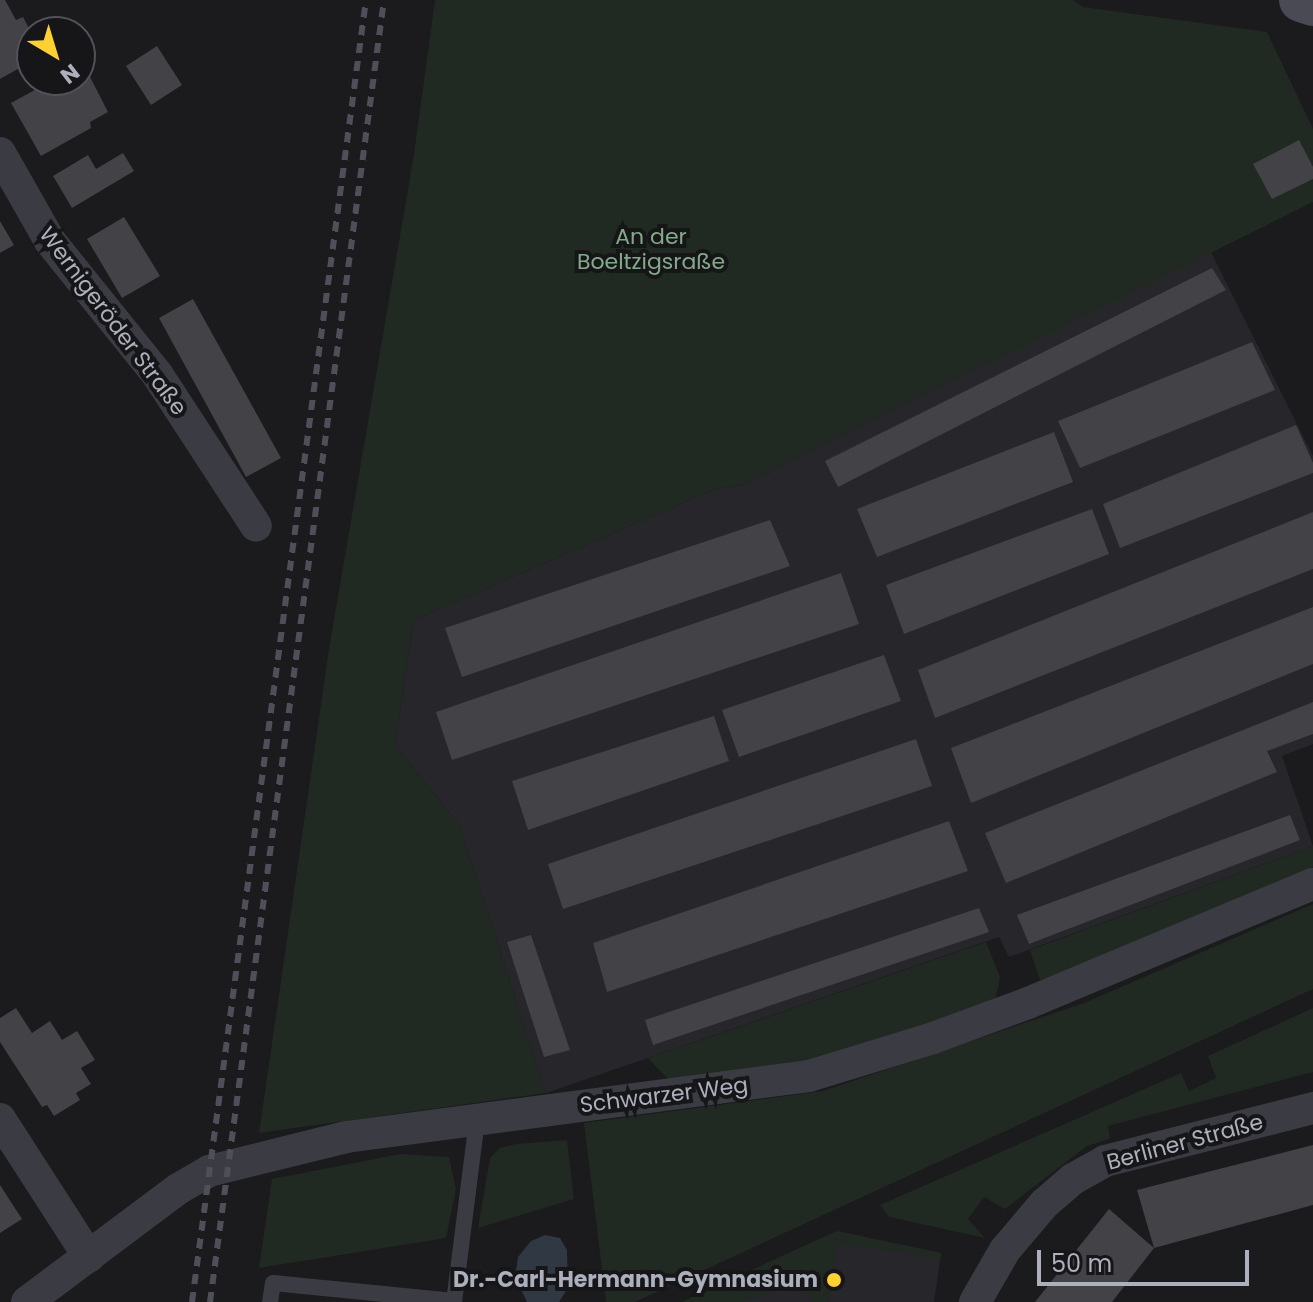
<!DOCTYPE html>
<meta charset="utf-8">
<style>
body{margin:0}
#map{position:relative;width:1313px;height:1302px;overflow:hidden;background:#1b1a1d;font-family:Poppins,sans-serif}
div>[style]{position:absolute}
.built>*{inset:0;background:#27262a}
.green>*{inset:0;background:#202922}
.water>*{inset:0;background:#2f3843}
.building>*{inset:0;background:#424247}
.service>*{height:16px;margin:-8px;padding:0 8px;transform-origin:8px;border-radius:8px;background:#3b3b43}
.minor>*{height:32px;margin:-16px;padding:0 16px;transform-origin:16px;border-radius:16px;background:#3b3b43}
.secondary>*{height:44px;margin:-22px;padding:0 22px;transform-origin:22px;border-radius:22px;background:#494a53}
.rail>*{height:6px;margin-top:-3px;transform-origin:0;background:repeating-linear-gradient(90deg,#4e4f58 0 10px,transparent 0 18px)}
.dots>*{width:22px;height:22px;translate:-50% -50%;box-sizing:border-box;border:4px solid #161518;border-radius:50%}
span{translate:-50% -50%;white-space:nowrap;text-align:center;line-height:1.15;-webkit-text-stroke:8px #161518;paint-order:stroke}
.park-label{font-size:22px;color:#82aa89}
.street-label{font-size:22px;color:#acb0bd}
.poi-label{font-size:22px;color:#acb0bd;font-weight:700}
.right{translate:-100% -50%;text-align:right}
.north{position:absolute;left:16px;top:16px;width:80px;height:80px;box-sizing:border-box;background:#161518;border:2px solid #52535a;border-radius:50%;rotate:142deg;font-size:22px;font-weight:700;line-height:32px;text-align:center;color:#acb0bd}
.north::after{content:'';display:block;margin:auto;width:28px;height:36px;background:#ffd031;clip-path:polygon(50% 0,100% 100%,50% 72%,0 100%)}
.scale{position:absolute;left:1037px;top:1250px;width:212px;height:36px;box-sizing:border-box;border:4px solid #acb0bd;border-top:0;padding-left:10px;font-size:24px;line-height:28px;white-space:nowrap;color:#acb0bd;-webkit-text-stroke:6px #161518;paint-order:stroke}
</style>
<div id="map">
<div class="built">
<i style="clip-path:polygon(1211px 252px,1313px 456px,1313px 744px,1282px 756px,1313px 846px,1009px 957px,999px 937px,546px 1093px,459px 824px,395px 745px,414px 620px,715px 489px,745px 485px)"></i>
<i style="clip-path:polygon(837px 1231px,941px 1253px,934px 1302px,682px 1302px)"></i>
</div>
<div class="green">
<i style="clip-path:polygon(435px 0,1073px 0,1083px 7px,1267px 32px,1313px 129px,1313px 202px,745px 485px,715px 489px,414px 620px,395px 745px,459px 824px,546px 1093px,259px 1133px,329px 649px,414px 154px)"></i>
<i style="clip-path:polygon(1313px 846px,1313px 867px,1071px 971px,1040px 980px,1030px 950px)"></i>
<i style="clip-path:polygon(1313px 904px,1313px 989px,635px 1302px,606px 1302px,584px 1123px,823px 1091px,1084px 1003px)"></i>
<i style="clip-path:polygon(986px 942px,1000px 977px,995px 1001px,823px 1062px,669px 1080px,648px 1058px)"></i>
<i style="clip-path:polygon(1313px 1008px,1313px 1072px,1108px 1126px,1110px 1139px,1087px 1146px,1005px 1209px,984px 1197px,968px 1219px,985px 1238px,889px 1217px,880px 1205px,1181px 1073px,1189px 1091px,1216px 1078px,1208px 1056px)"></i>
<i style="clip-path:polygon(567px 1140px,574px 1199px,478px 1228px,490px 1158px,500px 1148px,516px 1144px)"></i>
<i style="clip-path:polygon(400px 1154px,449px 1157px,456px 1189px,446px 1238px,259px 1268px,272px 1179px)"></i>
<i style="clip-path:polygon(837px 1231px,941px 1253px,941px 1258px,839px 1244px,829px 1302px,812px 1302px,805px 1289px,795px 1284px,784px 1284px,765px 1296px,737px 1302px,682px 1302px)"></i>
</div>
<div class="water">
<i style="clip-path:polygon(545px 1235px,560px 1238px,567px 1250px,568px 1288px,559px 1302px,527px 1302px,515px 1277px,518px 1257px,531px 1241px)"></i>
</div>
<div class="building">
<i style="clip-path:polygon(0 0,5px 0,16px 20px,23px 17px,32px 34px,32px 61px,0 79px)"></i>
<i style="clip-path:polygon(157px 46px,182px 85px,151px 105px,126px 66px)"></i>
<i style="clip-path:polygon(86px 69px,108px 112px,90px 122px,91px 128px,41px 156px,11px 103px,53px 80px,80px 80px,80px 72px)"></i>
<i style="clip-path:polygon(1299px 140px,1313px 167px,1313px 179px,1272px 199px,1253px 164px)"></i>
<i style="clip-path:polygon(123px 153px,134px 171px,72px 208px,53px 176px,88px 155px,96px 169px)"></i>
<i style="clip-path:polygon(124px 217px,160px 276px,122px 298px,87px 239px)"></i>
<i style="clip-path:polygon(0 221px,14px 245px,0 253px)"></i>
<i style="clip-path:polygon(1212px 268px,1226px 290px,838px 487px,825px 461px)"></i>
<i style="clip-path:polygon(193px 299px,281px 458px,246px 477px,159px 318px)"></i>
<i style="clip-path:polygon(1252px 342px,1275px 390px,1080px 468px,1058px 421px)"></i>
<i style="clip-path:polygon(1296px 425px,1313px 463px,1313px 473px,1120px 548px,1103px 504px)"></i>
<i style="clip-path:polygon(1054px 432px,1073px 482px,877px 557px,857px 509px)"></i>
<i style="clip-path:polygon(1092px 509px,1109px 554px,904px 634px,886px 585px)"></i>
<i style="clip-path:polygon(1313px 512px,1313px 569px,935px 718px,918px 670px)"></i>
<i style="clip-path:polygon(770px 520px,790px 566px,462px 677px,445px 628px)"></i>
<i style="clip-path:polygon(841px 573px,859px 624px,452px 760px,436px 712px)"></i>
<i style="clip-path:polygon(1313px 607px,1313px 664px,971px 803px,951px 748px)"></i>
<i style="clip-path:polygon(884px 655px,901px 701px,739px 757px,722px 710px)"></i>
<i style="clip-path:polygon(1313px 702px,1313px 734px,1267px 751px,1277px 772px,1006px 883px,985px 833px)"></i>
<i style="clip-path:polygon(714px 716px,729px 761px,528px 830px,512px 781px)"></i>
<i style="clip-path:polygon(916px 739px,932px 786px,563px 909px,548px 864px)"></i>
<i style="clip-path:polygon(1290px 815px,1300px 840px,1029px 944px,1017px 915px)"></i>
<i style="clip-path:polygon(949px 821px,968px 871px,607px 992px,593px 943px)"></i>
<i style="clip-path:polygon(979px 908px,989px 932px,653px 1045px,645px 1020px)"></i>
<i style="clip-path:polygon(531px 935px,570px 1050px,544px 1057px,507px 942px)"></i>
<i style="clip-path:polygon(16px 1008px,32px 1033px,50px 1021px,62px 1040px,77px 1031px,95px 1060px,81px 1068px,91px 1084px,76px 1093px,80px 1100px,54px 1116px,47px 1105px,42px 1107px,0 1042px,0 1018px)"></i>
<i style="clip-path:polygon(1313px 1145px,1313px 1205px,1154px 1248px,1137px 1190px)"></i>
<i style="clip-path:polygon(0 1185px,22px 1219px,0 1233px)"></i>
<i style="clip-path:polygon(1109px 1209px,1154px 1248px,1112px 1302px,1035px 1302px)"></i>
</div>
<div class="service">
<i style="left:270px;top:1302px;width:19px;rotate:-81deg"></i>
<i style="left:273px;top:1283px;width:182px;rotate:5.7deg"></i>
<i style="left:454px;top:1302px;width:182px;rotate:-82.8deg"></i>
</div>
<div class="minor">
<i style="left:0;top:153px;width:101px;rotate:60.4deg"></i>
<i style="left:50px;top:241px;width:171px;rotate:51.2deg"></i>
<i style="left:157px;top:374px;width:181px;rotate:56.9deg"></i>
<i style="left:0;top:1119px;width:164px;rotate:57.2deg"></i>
<i style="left:27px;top:1302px;width:189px;rotate:-36.8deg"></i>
<i style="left:178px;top:1189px;width:36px;rotate:-30deg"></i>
<i style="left:209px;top:1171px;width:141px;rotate:-13.9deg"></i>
<i style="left:346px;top:1137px;width:467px;rotate:-7.5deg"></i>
<i style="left:809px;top:1076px;width:130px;rotate:-17deg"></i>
<i style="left:933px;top:1038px;width:101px;rotate:-20.2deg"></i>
<i style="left:1028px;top:1003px;width:309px;rotate:-22.7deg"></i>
<i style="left:975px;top:1302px;width:60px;rotate:-60deg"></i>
<i style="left:1005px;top:1250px;width:60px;rotate:-49.7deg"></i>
<i style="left:1044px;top:1204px;width:38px;rotate:-41deg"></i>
<i style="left:1073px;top:1179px;width:37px;rotate:-29deg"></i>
<i style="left:1105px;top:1161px;width:215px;rotate:-14.3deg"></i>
</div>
<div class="secondary">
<i style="left:1301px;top:0;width:13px;rotate:18deg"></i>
</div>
<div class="rail">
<i style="left:192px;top:1302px;width:1314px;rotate:-82.39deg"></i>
<i style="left:210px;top:1302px;width:1314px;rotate:-82.39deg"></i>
</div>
<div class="dots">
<i style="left:834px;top:1280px;background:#ffd031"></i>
</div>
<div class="park-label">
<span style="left:651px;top:249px">An der<br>Boeltzigsraße</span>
</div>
<div class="street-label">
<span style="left:113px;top:321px;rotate:53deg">Wernigeröder Straße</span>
<span style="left:664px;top:1095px;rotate:-7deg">Schwarzer Weg</span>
<span style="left:1185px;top:1142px;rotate:-15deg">Berliner Straße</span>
</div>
<div class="poi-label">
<span class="right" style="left:818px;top:1280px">Dr.-Carl-Hermann-Gymnasium</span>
</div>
<div class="north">N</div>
<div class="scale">50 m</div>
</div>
